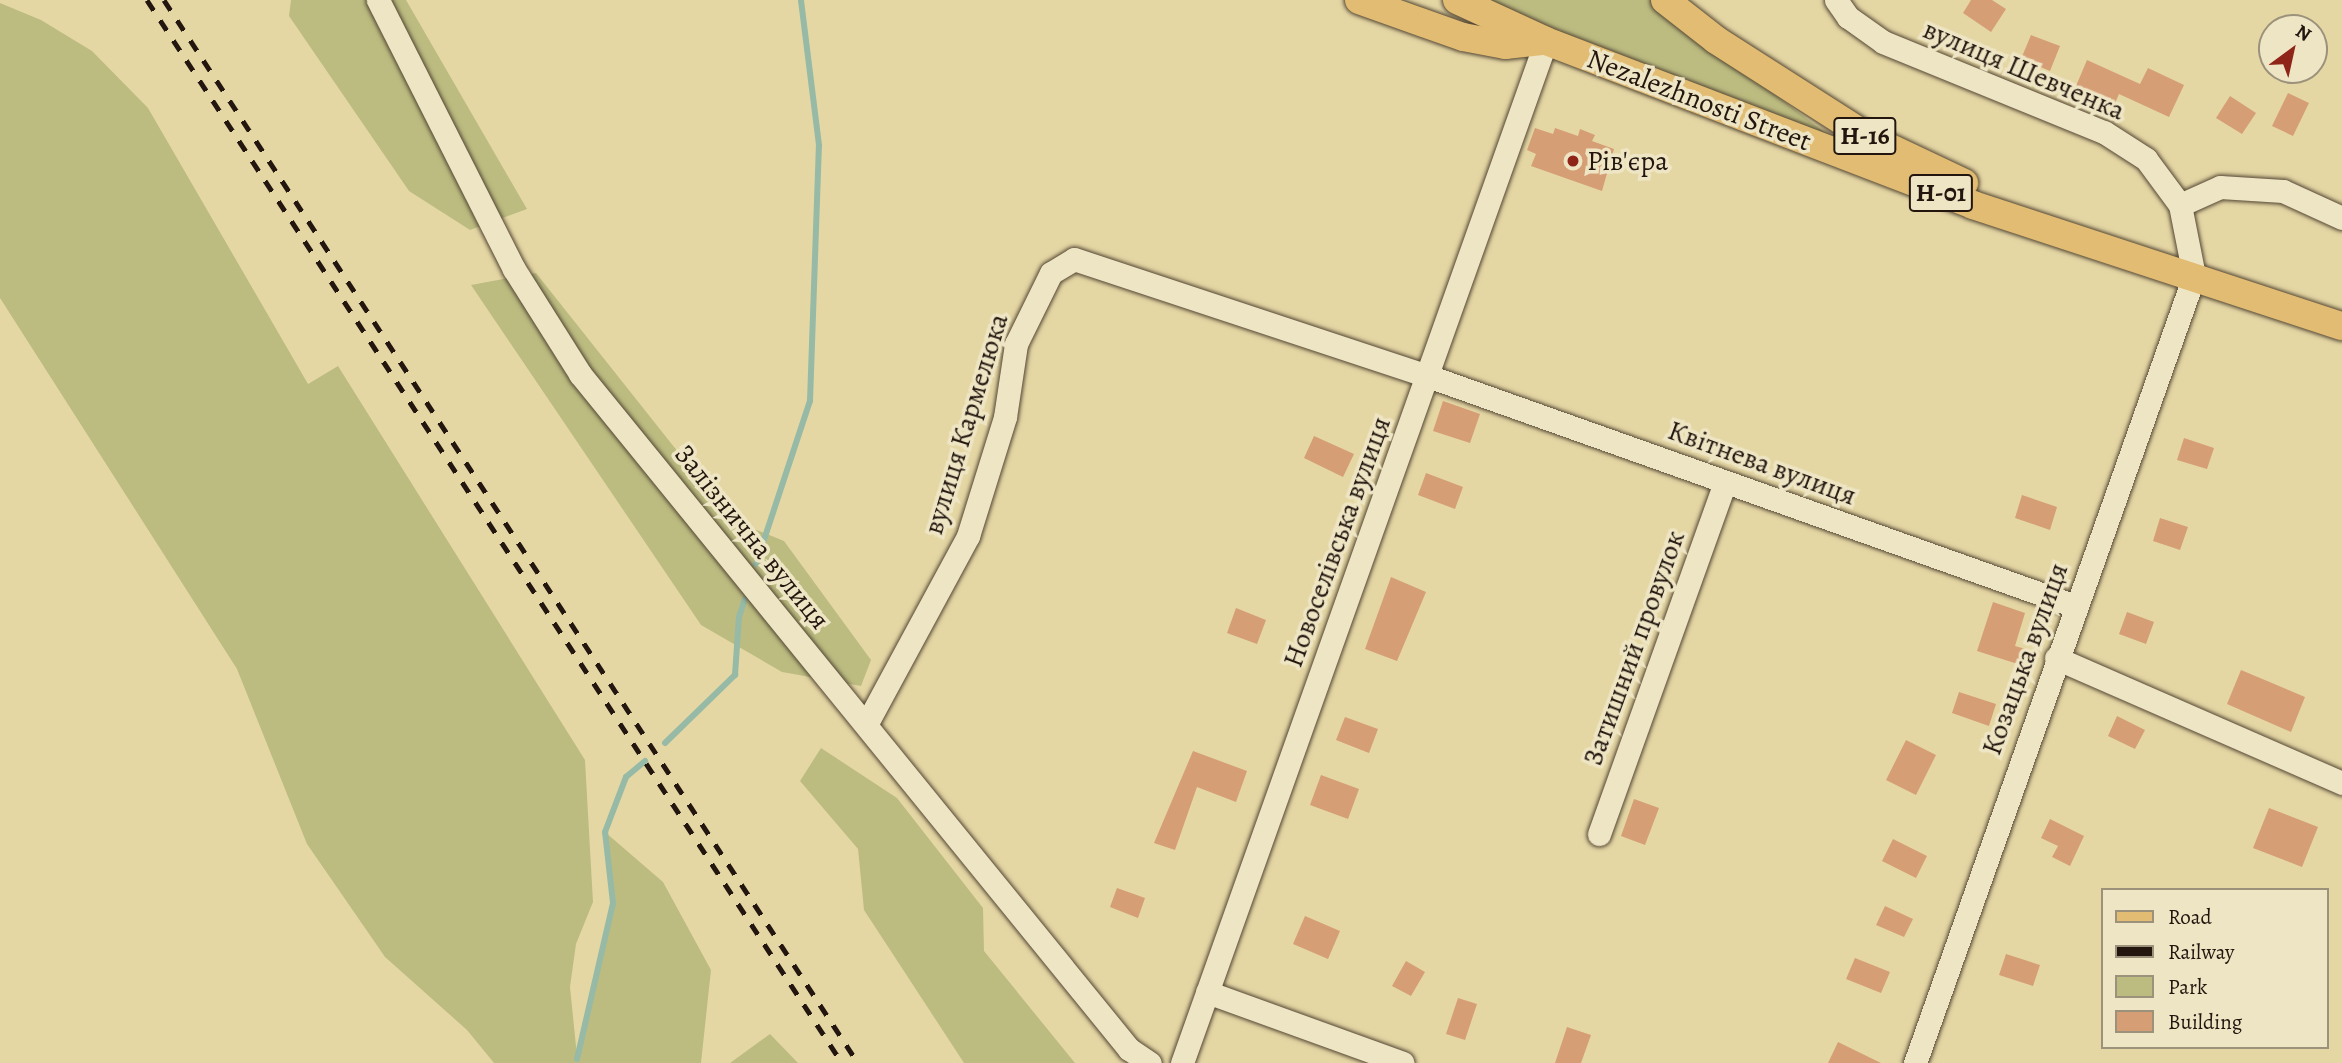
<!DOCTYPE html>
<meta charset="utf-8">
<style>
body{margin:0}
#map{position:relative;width:2342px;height:1063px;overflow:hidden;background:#e5d7a4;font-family:Alegreya,serif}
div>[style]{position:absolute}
.green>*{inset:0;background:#bcbc81}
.stream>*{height:6px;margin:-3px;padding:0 3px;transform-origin:3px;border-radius:3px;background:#96baa6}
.building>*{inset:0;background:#d59e75}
.roads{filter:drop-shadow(0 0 2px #534634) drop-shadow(0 0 2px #534634)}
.minor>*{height:23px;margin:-11.5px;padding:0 11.5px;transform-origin:11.5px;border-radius:11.5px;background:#eee5c4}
.major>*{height:28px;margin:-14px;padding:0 14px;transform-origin:14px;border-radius:14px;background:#e2bc72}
.rail>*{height:5px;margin-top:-2.5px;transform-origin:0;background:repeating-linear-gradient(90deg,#22160f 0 12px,transparent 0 24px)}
.dots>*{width:19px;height:19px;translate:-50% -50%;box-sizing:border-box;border:4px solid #eee5c4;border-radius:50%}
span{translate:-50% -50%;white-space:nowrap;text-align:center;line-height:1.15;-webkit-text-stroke:7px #eee5c4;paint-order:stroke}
.shield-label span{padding:2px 5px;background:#eee5c4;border:2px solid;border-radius:5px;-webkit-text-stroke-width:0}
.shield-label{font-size:26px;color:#22160f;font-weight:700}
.street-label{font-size:28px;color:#22160f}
.poi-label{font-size:28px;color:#22160f}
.left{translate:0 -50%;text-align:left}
.legend{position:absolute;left:2101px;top:888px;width:228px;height:161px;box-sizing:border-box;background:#eee5c4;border:2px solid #9c927c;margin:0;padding:9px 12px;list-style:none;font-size:21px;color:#22160f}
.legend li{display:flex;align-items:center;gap:14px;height:35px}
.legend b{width:35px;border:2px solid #9c927c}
.north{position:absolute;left:2258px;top:14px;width:70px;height:70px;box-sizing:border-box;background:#eee5c4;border:2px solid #9c927c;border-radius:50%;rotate:33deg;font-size:19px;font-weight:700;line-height:28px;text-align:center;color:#22160f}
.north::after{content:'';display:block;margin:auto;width:24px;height:32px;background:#8f2418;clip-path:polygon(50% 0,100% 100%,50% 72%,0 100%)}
</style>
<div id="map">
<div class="green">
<i style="clip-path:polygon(291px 0,406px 0,527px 209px,470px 230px,409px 191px,289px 16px)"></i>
<i style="clip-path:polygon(1488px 0,1651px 0,1844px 147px,1560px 34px)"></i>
<i style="clip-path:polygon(0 3px,41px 20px,92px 51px,148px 108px,308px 384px,338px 366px,585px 760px,593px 902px,576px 944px,570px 987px,577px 1056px,613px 903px,605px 832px,663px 882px,711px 970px,701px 1063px,494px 1063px,467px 1030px,385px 957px,307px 844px,237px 669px,0 298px)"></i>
<i style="clip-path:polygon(536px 273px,732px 520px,784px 541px,871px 660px,861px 686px,782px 672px,701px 625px,471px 285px)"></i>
<i style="clip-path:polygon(821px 748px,897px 798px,983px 908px,984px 951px,1075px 1063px,964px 1063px,864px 910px,858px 849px,800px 781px)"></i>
<i style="clip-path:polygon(770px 1034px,798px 1063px,730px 1063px)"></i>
</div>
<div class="stream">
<i style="left:756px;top:564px;width:172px;rotate:-71.7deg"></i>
<i style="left:810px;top:401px;width:256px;rotate:-88deg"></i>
<i style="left:819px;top:145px;width:146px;rotate:-97.1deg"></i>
<i style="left:665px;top:743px;width:98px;rotate:-44.2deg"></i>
<i style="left:735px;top:675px;width:58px;rotate:-86.1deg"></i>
<i style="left:739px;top:617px;width:19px;rotate:-72deg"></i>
<i style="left:577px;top:1059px;width:160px;rotate:-77deg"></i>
<i style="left:613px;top:903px;width:71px;rotate:-96.4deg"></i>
<i style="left:605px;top:832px;width:59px;rotate:-69.1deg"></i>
<i style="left:626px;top:777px;width:25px;rotate:-40deg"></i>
</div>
<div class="building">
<i style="clip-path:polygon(1971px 0,1992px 0,2006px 9px,1991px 32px,1963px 13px)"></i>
<i style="clip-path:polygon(2031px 35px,2060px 46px,2050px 71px,2021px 59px)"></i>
<i style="clip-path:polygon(2087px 60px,2140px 84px,2148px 68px,2184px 85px,2169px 117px,2119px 94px,2115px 103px,2076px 86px)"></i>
<i style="clip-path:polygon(2288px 93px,2309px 103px,2293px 136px,2272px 126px)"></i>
<i style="clip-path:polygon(2230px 96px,2256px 113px,2242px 134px,2216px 118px)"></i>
<i style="clip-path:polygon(1535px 128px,1553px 134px,1555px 128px,1578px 136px,1580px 129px,1595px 135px,1592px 141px,1614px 149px,1602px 191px,1531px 166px,1536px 154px,1527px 150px)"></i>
<i style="clip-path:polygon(1443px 401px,1480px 414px,1470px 443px,1433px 431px)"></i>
<i style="clip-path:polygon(1314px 436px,1354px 454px,1343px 477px,1304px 458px)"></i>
<i style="clip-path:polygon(2184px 438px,2214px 448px,2207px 469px,2177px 460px)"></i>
<i style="clip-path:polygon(1426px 473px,1463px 487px,1455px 509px,1418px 495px)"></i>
<i style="clip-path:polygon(2022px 495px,2057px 507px,2050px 530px,2015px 518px)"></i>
<i style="clip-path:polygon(2160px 518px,2188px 527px,2180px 550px,2153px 541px)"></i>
<i style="clip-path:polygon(1391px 577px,1426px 592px,1397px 661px,1365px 649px)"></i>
<i style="clip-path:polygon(1993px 602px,2025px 613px,2015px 646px,2029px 650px,2024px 666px,1977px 651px)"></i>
<i style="clip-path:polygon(1236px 608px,1266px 620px,1257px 644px,1227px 633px)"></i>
<i style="clip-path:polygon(2127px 612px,2154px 622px,2146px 644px,2119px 634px)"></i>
<i style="clip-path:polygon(2241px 670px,2305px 697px,2291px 732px,2227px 704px)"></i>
<i style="clip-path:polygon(1959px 692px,1996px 704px,1989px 726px,1952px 713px)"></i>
<i style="clip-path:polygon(2117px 716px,2145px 730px,2135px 749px,2108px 736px)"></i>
<i style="clip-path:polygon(1345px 717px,1378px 729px,1369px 753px,1336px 740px)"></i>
<i style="clip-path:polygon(1906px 740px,1936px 755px,1916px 795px,1886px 780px)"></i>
<i style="clip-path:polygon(1193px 751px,1247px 771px,1236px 802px,1197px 787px,1175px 850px,1154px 843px)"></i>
<i style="clip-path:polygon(1321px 775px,1359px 789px,1348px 819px,1310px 805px)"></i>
<i style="clip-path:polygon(1634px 799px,1659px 808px,1645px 845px,1621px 836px)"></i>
<i style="clip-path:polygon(2269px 808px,2318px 827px,2302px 867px,2253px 848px)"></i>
<i style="clip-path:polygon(2050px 819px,2084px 836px,2070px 866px,2052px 857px,2058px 846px,2041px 838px)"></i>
<i style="clip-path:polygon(1893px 839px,1927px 856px,1916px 878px,1882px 861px)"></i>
<i style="clip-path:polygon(1117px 888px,1145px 898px,1138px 918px,1110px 907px)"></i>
<i style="clip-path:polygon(1885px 906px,1913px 919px,1904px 937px,1876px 925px)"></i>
<i style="clip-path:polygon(1305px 916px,1340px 931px,1328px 959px,1293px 944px)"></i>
<i style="clip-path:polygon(2006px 954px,2040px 965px,2033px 986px,1999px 975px)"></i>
<i style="clip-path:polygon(1855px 958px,1890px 972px,1881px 993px,1846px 979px)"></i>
<i style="clip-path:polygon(1406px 961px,1425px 972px,1411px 996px,1392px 986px)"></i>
<i style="clip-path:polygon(1458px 998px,1477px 1004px,1465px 1040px,1446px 1034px)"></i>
<i style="clip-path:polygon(1567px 1027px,1591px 1035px,1581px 1063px,1555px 1063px)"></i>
<i style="clip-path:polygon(1838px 1042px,1881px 1063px,1828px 1063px)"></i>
</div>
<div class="roads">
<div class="minor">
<i style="left:378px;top:0;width:301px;rotate:63.2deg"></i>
<i style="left:514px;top:269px;width:124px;rotate:57.8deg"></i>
<i style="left:580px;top:374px;width:870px;rotate:50.88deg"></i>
<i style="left:1129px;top:1049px;width:25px;rotate:34deg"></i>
<i style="left:1836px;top:0;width:21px;rotate:55deg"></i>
<i style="left:1848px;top:17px;width:43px;rotate:35.5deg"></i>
<i style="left:1883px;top:42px;width:239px;rotate:22.2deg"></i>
<i style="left:2104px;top:132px;width:50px;rotate:32.7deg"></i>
<i style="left:2146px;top:159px;width:57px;rotate:53.5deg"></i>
<i style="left:2180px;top:205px;width:72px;rotate:78.8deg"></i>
<i style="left:2194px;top:276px;width:835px;rotate:109.52deg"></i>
<i style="left:2180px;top:205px;width:44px;rotate:-24.2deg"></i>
<i style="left:2220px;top:187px;width:63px;rotate:3.6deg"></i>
<i style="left:2283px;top:191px;width:65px;rotate:24.6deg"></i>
<i style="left:2056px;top:658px;width:312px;rotate:23.6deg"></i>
<i style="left:867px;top:723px;width:213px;rotate:-61.6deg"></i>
<i style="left:968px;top:536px;width:125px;rotate:-72.7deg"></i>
<i style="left:1005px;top:417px;width:74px;rotate:-81.4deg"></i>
<i style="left:1016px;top:344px;width:79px;rotate:-63.8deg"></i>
<i style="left:1051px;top:273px;width:27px;rotate:-31deg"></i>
<i style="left:1074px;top:259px;width:373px;rotate:18.3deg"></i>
<i style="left:1428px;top:376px;width:687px;rotate:19.57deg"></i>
<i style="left:1599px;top:834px;width:374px;rotate:-70.3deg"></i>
<i style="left:1207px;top:992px;width:208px;rotate:19.9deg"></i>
<i style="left:1182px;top:1063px;width:1085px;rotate:-70.4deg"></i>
</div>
<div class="major">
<i style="left:1359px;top:0;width:110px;rotate:19.6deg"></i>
<i style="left:1463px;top:37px;width:43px;rotate:10.8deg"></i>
<i style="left:1505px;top:45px;width:39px;rotate:-6deg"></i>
<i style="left:1457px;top:0;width:98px;rotate:24.7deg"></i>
<i style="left:1546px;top:41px;width:457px;rotate:21deg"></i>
<i style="left:1973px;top:205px;width:388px;rotate:18.2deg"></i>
<i style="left:1665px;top:0;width:65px;rotate:38.1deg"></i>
<i style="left:1716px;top:40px;width:184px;rotate:32.6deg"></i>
<i style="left:1871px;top:139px;width:103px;rotate:25.3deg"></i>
</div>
</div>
<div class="rail">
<i style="left:147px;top:0;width:1270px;rotate:56.82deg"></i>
<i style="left:164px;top:0;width:1269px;rotate:56.86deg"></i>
</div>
<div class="dots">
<i style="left:1573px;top:161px;background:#8f2418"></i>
</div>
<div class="shield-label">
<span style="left:1865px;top:136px">Н-16</span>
<span style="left:1941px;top:193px">Н-01</span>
</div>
<div class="street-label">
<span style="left:2024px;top:70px;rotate:23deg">вулиця Шевченка</span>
<span style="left:1699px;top:100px;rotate:21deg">Nezalezhnosti Street</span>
<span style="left:966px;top:424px;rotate:-73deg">вулиця Кармелюка</span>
<span style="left:1762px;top:463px;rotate:20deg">Квітнева вулиця</span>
<span style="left:752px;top:537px;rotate:51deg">Залізнична вулиця</span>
<span style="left:1337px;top:542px;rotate:-70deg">Новоселівська вулиця</span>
<span style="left:1634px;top:648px;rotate:-70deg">Затишний провулок</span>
<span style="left:2025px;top:659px;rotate:-70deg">Козацька вулиця</span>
</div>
<div class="poi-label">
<span class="left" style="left:1587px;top:161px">Рів'єра</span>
</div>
<ul class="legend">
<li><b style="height:9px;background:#e2bc72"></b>Road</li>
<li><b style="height:9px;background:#22160f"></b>Railway</li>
<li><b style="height:19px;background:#bcbc81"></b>Park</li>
<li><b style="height:19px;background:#d59e75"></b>Building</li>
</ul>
<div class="north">N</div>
</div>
